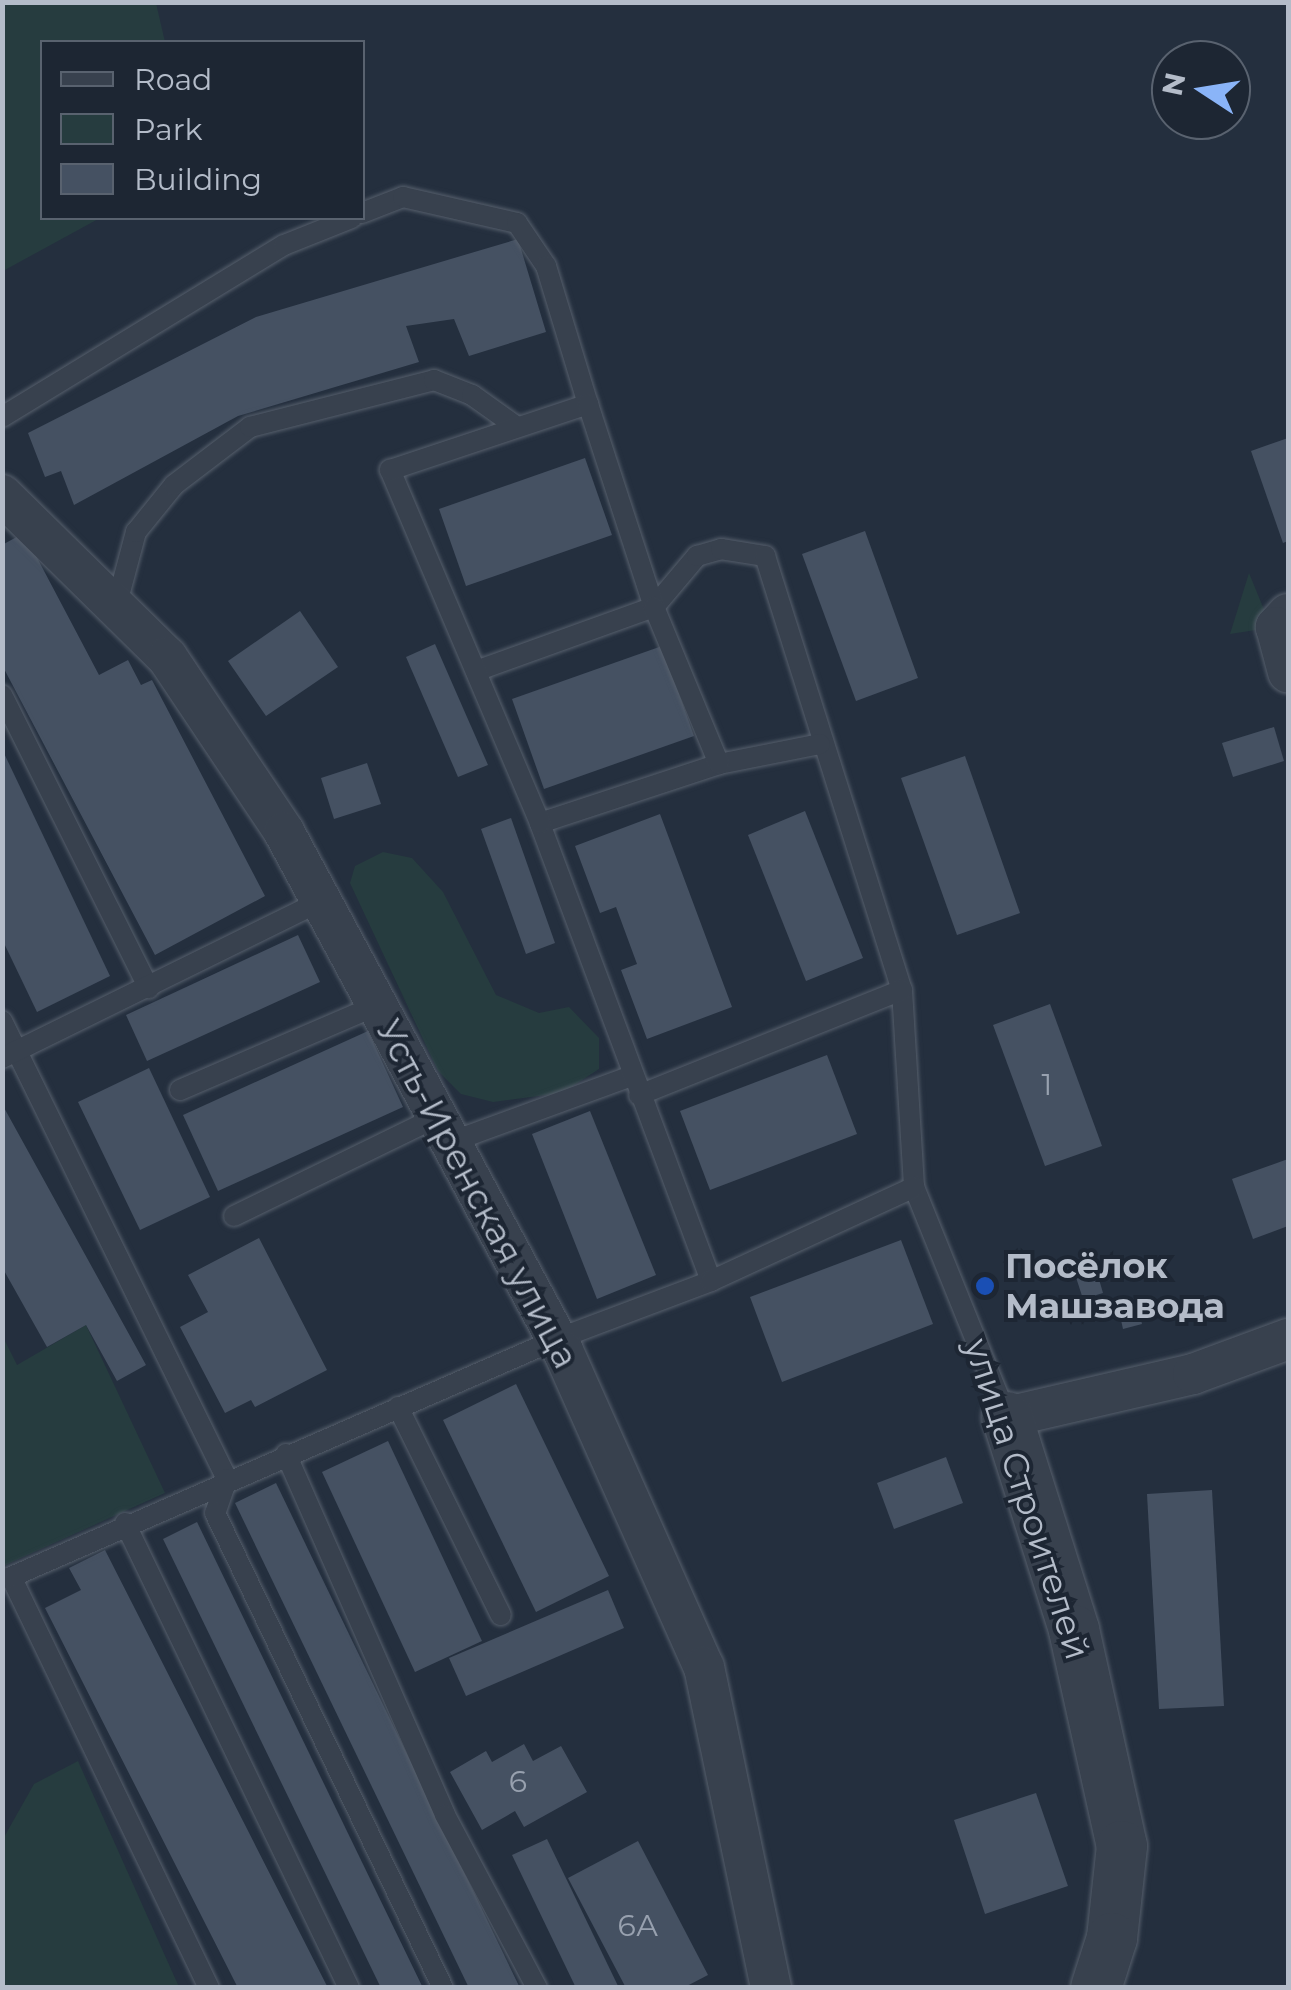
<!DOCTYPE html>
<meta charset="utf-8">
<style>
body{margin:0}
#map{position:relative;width:1291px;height:1990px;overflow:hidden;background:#242f3e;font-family:Montserrat,sans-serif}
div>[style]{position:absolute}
.green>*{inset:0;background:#263c3f}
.building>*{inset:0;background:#455162}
.roads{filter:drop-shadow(0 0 2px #565f6c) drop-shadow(0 0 2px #565f6c)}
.service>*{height:20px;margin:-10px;padding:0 10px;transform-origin:10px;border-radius:10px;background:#38414e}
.minor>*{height:40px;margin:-20px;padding:0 20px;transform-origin:20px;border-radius:20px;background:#38414e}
.tertiary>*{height:50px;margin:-25px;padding:0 25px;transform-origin:25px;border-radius:25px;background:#38414e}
.dots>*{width:28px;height:28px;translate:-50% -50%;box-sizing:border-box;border:5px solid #1d2633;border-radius:50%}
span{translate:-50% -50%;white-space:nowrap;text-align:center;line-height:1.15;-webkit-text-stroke:8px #1d2633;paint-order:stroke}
.number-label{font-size:30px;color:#98a1af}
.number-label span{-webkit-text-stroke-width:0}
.street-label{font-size:35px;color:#b4bcc9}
.poi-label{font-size:35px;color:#b4bcc9;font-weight:700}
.left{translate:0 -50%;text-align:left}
.frame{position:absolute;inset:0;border:5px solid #b4bcc9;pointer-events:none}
.legend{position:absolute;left:40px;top:40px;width:325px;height:180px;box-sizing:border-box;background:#1d2633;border:2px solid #59626f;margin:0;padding:12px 18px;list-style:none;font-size:30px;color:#b4bcc9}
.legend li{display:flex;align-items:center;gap:20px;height:50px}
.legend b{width:50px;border:2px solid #59626f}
.north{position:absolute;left:1151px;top:40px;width:100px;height:100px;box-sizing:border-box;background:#1d2633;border:2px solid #59626f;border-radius:50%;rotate:282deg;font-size:28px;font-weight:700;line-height:40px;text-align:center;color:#b4bcc9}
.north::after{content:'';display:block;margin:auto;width:35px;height:45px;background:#8ab4f8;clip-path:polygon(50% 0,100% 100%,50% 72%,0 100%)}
</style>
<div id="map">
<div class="green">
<i style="clip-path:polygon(2px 3px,156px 3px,165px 42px,42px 42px,42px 218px,100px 218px,3px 271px)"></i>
<i style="clip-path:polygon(1249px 573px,1265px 612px,1256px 630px,1230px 634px)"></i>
<i style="clip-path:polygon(383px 852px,412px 858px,443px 892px,496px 995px,539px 1013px,569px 1007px,599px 1038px,599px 1069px,562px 1093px,493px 1102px,461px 1094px,438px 1071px,350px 883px,355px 866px)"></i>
<i style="clip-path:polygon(86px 1325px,165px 1493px,3px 1566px,2px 1335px,17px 1365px)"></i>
<i style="clip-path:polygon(78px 1761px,179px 1987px,4px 1987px,3px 1839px,34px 1784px)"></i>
</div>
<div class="building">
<i style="clip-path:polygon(518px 239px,546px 332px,469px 356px,454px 319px,406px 326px,419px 362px,238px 416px,74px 505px,61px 471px,45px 477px,28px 433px,256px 317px)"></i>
<i style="clip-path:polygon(1288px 438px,1288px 541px,1283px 543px,1251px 451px)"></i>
<i style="clip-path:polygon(585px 458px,612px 535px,466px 586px,439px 509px)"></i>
<i style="clip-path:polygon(865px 531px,918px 678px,856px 701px,802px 554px)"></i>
<i style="clip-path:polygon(24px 533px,99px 675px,128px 660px,141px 685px,152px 680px,265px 896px,155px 955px,2px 665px,2px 545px)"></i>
<i style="clip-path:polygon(300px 611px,338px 667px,266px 716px,228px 661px)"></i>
<i style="clip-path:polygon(435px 644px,488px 765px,458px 777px,406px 657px)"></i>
<i style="clip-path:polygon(662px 646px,694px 736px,544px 789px,512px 699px)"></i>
<i style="clip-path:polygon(1274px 727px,1284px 761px,1233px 777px,1222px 743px)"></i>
<i style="clip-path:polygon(2px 749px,110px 976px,37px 1012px,2px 939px)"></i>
<i style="clip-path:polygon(965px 756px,1020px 913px,957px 935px,901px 778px)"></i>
<i style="clip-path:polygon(367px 763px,381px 804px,334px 819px,321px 778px)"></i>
<i style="clip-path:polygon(805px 811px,863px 958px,806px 981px,748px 835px)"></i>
<i style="clip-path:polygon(660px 814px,732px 1007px,647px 1039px,621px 970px,637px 964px,616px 907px,600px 913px,575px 846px)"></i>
<i style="clip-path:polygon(511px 818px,555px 943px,526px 954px,481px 829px)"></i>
<i style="clip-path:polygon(298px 935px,320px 982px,147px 1061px,126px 1015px)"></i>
<i style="clip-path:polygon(1050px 1004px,1102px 1146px,1045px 1166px,993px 1025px)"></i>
<i style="clip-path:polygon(368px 1031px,403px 1107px,218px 1191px,183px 1115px)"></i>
<i style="clip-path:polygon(827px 1055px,857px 1134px,710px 1190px,680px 1111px)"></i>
<i style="clip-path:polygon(149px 1068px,210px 1197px,140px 1230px,78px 1102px)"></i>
<i style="clip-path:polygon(2px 1104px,146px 1365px,117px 1381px,86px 1325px,47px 1347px,2px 1267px)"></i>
<i style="clip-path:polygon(590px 1111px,656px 1275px,597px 1299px,532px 1134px)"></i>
<i style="clip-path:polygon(1288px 1159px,1288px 1226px,1253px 1239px,1232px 1179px)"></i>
<i style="clip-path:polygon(259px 1238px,327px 1370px,255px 1407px,251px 1400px,225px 1413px,180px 1327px,208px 1312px,188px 1275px)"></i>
<i style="clip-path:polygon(901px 1240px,933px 1324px,782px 1382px,750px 1297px)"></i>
<i style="clip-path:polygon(1094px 1262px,1103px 1293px,1083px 1299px,1073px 1268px)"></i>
<i style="clip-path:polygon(1136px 1298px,1142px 1324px,1123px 1329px,1117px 1302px)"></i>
<i style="clip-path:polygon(516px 1384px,609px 1576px,536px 1612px,443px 1420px)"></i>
<i style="clip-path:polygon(388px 1441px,482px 1641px,415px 1672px,322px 1472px)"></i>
<i style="clip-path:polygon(946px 1457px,963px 1503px,894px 1529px,877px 1483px)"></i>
<i style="clip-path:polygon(276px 1483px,520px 1988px,469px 1988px,235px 1503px)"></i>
<i style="clip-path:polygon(1212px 1490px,1224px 1706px,1159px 1709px,1147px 1494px)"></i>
<i style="clip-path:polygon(197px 1522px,423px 1988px,381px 1988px,163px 1539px)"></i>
<i style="clip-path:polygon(105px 1550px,328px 1988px,238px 1988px,45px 1608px,81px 1590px,69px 1568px)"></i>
<i style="clip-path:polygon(608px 1590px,624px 1628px,466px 1696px,449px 1658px)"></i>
<i style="clip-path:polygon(524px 1744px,533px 1761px,561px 1746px,587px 1792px,524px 1827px,515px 1811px,482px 1830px,450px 1772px,486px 1751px,492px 1762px)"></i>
<i style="clip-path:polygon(1036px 1793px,1068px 1886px,985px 1914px,954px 1820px)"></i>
<i style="clip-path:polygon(547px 1839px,619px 1988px,576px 1988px,512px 1855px)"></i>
<i style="clip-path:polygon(638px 1841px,708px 1975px,683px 1988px,626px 1988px,568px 1878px)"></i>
</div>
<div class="roads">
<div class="service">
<i style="left:362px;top:213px;width:44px;rotate:-21.3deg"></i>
<i style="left:403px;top:197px;width:117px;rotate:12.8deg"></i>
<i style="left:517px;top:223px;width:52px;rotate:56deg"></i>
<i style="left:546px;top:266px;width:144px;rotate:73.1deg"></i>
<i style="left:2px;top:417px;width:330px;rotate:-31.4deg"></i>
<i style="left:284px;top:245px;width:73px;rotate:-21.7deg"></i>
<i style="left:116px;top:607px;width:78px;rotate:-75.1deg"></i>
<i style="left:136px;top:532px;width:60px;rotate:-51deg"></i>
<i style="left:174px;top:485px;width:96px;rotate:-37.3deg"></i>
<i style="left:250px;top:427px;width:190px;rotate:-14.3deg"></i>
<i style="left:434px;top:380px;width:41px;rotate:21.5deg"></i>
<i style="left:472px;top:395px;width:55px;rotate:35.4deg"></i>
<i style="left:476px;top:671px;width:189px;rotate:-19.8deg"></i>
<i style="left:654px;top:607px;width:67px;rotate:-49.9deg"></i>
<i style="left:697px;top:556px;width:25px;rotate:-16deg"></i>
<i style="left:721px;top:549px;width:45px;rotate:9deg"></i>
<i style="left:765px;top:556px;width:455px;rotate:72.5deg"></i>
<i style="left:902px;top:990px;width:197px;rotate:86.5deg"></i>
<i style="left:914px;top:1187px;width:248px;rotate:68deg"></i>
<i style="left:2px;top:695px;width:328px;rotate:63.4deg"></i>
<i style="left:540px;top:823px;width:188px;rotate:-18.2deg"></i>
<i style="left:719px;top:764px;width:103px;rotate:-11.2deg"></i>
<i style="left:2px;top:1021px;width:510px;rotate:63.84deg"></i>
<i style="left:227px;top:1479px;width:36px;rotate:109deg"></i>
<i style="left:215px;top:1513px;width:527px;rotate:64.36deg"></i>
<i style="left:2px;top:1058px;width:356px;rotate:-26.2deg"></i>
<i style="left:180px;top:1090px;width:215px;rotate:-23.3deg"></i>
<i style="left:639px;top:1095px;width:283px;rotate:-21.8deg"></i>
<i style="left:451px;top:1142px;width:192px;rotate:-20.1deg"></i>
<i style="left:234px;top:1216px;width:226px;rotate:-26deg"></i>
<i style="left:711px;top:1281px;width:489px;rotate:-110.5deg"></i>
<i style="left:540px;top:823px;width:384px;rotate:-113deg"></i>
<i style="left:390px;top:470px;width:209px;rotate:-18.4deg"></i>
<i style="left:588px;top:404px;width:213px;rotate:72deg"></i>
<i style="left:654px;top:607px;width:170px;rotate:67.5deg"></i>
<i style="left:398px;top:1407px;width:232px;rotate:63.7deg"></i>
<i style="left:286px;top:1454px;width:394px;rotate:66.2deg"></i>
<i style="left:445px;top:1815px;width:196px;rotate:62deg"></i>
<i style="left:125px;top:1523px;width:516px;rotate:64.28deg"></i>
<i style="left:209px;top:1988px;width:456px;rotate:-115.7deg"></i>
<i style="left:11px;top:1577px;width:596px;rotate:-23.55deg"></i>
<i style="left:557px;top:1339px;width:165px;rotate:-20.6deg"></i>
<i style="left:711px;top:1281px;width:224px;rotate:-24.8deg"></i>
</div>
<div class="minor">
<i style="left:2px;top:495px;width:231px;rotate:44.5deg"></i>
<i style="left:167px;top:657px;width:211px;rotate:56.2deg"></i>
<i style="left:284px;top:832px;width:589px;rotate:61.74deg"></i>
<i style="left:563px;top:1351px;width:346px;rotate:66deg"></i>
<i style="left:704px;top:1667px;width:328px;rotate:78.2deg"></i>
<i style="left:1288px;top:614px;width:18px;rotate:133deg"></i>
<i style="left:1276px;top:627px;width:47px;rotate:75.1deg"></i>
<i style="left:1007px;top:1417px;width:191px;rotate:-13deg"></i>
<i style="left:1193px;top:1374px;width:101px;rotate:-20.2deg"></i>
</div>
<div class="tertiary">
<i style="left:1007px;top:1417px;width:223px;rotate:72.5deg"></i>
<i style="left:1074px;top:1630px;width:221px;rotate:77.5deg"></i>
<i style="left:1122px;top:1846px;width:93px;rotate:96.2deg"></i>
<i style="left:1112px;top:1938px;width:52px;rotate:107.7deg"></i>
</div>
</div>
<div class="dots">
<i style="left:985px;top:1286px;background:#1a4fb4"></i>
</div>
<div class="number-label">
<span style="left:1047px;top:1085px">1</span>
<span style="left:518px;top:1782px">6</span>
<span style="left:638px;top:1926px">6А</span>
</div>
<div class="street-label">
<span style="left:477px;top:1194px;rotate:62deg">Усть-Иренская улица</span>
<span style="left:1027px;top:1499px;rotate:72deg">улица Строителей</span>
</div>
<div class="poi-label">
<span class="left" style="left:1005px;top:1286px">Посёлок<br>Машзавода</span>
</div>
<div class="frame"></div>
<ul class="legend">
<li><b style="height:12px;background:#38414e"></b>Road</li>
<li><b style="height:28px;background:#263c3f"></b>Park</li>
<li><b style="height:28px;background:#455162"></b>Building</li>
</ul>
<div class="north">N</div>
</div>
